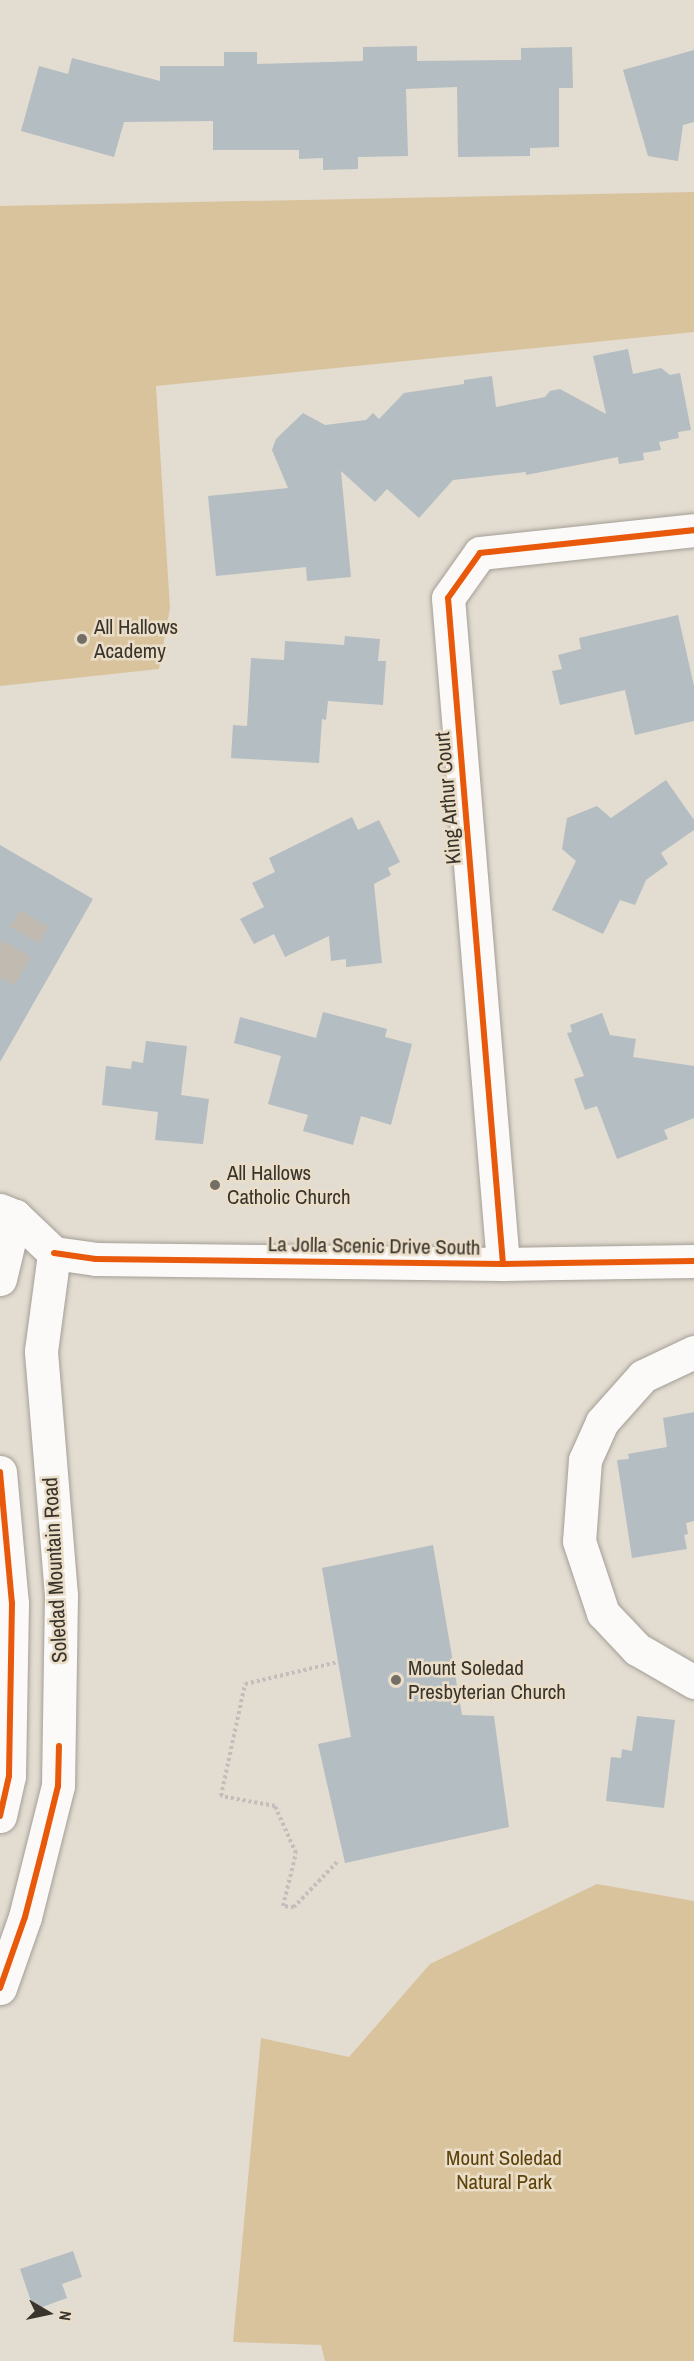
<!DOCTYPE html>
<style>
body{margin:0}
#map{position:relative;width:694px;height:2361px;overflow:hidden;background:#e3dcd1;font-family:"Archivo Narrow",sans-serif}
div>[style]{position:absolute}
.green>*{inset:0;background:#d9c39d}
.building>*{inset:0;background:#b4bdc2}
.minor-tunnel>*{height:33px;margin-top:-16.5px;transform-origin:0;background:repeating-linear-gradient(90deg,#c1bab0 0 33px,transparent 0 49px)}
.path>*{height:4px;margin-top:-2px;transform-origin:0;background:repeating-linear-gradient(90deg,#c2bebb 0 3px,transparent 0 6px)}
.roads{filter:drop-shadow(0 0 2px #a49f97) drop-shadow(0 0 2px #a49f97)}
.minor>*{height:33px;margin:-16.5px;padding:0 16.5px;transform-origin:16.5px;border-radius:16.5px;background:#fbfaf8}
.major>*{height:33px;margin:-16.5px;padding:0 16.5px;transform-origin:16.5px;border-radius:16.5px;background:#fbfaf8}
.cycleway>*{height:6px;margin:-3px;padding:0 3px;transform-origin:3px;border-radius:3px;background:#e8590c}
.dots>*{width:16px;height:16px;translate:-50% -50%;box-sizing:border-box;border:3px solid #ebdec9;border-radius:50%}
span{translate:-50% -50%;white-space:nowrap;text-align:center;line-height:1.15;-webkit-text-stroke:5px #ebdec9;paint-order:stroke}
.poi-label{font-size:21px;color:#39342c}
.left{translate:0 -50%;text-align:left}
.street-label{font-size:21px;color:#39342c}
.park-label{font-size:21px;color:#5d4209}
.north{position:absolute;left:18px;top:2283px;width:60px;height:60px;-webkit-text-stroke:4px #ebdec9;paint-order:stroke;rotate:99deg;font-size:16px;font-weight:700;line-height:24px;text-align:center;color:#39342c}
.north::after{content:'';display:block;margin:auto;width:21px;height:27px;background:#39342c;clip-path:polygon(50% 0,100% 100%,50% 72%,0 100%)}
</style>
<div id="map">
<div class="green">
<i style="clip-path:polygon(694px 192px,694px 332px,156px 386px,170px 608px,159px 669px,0 686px,0 206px)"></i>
<i style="clip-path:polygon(597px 1884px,694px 1901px,694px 2361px,325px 2361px,321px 2345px,233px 2342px,261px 2038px,349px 2057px,430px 1964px)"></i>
</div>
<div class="building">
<i style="clip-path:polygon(417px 46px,417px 61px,521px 60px,521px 48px,572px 47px,573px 88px,559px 88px,559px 147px,530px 148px,530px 156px,458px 157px,457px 87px,406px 89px,408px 156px,358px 157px,358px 169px,323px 170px,323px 158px,299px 159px,299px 150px,213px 150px,213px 121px,124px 122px,114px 157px,21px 131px,39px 66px,68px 74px,72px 58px,160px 81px,160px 66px,224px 66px,224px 52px,257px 52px,257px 64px,363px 61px,363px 47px)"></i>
<i style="clip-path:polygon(694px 50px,694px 122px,683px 125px,678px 161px,648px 156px,623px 70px)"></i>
<i style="clip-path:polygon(628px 349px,633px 374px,661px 368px,670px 375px,680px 373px,691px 430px,678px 432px,679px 438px,659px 442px,661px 450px,643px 453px,644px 460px,619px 464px,618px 457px,526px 475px,526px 472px,453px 480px,419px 518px,387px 489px,375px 502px,341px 471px,351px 577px,307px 581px,306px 567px,216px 576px,208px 496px,288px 488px,272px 450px,276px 439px,303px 413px,325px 425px,366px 420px,373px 413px,379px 419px,404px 393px,464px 384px,464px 380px,492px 376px,496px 407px,545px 397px,550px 391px,560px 389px,606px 414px,593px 356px)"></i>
<i style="clip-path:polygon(678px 615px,694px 686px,694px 721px,635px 735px,625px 690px,560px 705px,552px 671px,562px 669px,558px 655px,581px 649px,579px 638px)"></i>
<i style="clip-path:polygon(345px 636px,380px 639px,378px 661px,386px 661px,383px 705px,328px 701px,326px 720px,322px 719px,319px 763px,231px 758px,233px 725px,247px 726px,251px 658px,284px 660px,285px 641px,344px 645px)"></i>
<i style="clip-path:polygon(666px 780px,694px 820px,694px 830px,661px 853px,668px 864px,646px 880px,635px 905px,620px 900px,603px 934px,552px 910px,576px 861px,562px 849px,567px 818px,597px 806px,611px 818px)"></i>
<i style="clip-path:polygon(352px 817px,358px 830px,379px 820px,400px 862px,388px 868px,391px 875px,374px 884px,382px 963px,346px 967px,346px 959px,331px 961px,329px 936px,285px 957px,274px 934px,254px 944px,240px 919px,264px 907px,252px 883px,275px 872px,269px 858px)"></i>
<i style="clip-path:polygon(0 845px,93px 899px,0 1062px)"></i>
<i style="clip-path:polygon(323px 1012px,387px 1029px,385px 1037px,412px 1044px,391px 1125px,361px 1116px,353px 1145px,303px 1131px,308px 1115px,268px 1104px,281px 1056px,234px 1043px,240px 1017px,316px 1038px)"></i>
<i style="clip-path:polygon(602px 1013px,610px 1035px,636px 1039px,633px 1057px,694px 1066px,694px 1118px,664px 1130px,668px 1139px,617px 1159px,597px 1106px,585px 1110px,574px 1079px,584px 1076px,567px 1033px,572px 1032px,570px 1025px)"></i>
<i style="clip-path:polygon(146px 1041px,187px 1046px,181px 1095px,209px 1099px,203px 1144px,155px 1140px,158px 1112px,102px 1105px,106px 1066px,131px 1069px,132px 1061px,143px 1063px)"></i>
<i style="clip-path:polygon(694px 1412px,694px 1521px,686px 1523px,688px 1534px,684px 1535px,687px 1549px,632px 1558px,617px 1460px,629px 1459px,628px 1454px,667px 1447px,663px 1418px)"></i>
<i style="clip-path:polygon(433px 1545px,462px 1715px,494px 1716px,509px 1827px,345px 1863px,318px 1744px,351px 1737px,322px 1568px)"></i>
<i style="clip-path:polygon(637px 1716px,675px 1720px,664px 1808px,606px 1801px,611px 1757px,621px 1758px,622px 1749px,632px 1751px)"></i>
<i style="clip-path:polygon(73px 2251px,82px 2277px,62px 2284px,67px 2298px,34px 2310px,20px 2269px)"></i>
</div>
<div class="minor-tunnel">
<i style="left:0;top:977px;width:68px;rotate:-60deg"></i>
</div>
<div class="path">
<i style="left:337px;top:1862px;width:62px;rotate:133.7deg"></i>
<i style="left:294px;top:1907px;width:11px;rotate:-175deg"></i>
<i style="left:283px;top:1906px;width:55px;rotate:-76.2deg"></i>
<i style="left:296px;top:1853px;width:51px;rotate:-114.1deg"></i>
<i style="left:275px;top:1806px;width:55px;rotate:-169.5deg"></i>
<i style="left:221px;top:1796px;width:115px;rotate:-77.9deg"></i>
<i style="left:245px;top:1684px;width:96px;rotate:-13.3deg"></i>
</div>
<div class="roads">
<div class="minor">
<i style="left:54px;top:1253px;width:42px;rotate:8.1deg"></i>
<i style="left:96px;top:1259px;width:407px;rotate:0.7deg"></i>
<i style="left:503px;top:1264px;width:191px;rotate:-0.9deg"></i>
<i style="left:503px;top:1264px;width:668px;rotate:-94.72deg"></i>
<i style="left:448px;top:598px;width:55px;rotate:-54.6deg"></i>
<i style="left:480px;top:553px;width:215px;rotate:-6.1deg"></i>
<i style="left:694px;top:1352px;width:56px;rotate:154.8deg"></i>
<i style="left:643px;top:1376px;width:62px;rotate:131.7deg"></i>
<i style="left:602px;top:1422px;width:42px;rotate:114.1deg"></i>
<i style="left:585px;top:1460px;width:81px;rotate:94.2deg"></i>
<i style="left:579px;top:1541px;width:76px;rotate:71.6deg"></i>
<i style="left:603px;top:1613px;width:50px;rotate:46.6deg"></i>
<i style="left:637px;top:1649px;width:66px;rotate:30.1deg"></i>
</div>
<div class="major">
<i style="left:0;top:1210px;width:16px;rotate:22deg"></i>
<i style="left:15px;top:1216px;width:54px;rotate:43.5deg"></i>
<i style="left:0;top:1279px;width:65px;rotate:-76.6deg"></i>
<i style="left:0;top:1472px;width:132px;rotate:84.8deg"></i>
<i style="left:12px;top:1603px;width:173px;rotate:91deg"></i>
<i style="left:9px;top:1776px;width:41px;rotate:102.7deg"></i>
<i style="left:0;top:1988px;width:75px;rotate:-70.6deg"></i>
<i style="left:25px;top:1917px;width:135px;rotate:-75.9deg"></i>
<i style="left:58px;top:1786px;width:191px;rotate:-89.1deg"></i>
<i style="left:61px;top:1595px;width:245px;rotate:-94.7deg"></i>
<i style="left:41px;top:1351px;width:99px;rotate:-82.4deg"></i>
</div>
</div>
<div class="cycleway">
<i style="left:54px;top:1253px;width:42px;rotate:8.1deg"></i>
<i style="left:96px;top:1259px;width:407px;rotate:0.7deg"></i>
<i style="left:503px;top:1264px;width:191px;rotate:-0.9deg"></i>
<i style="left:503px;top:1264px;width:668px;rotate:-94.72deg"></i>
<i style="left:448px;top:598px;width:55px;rotate:-54.6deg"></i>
<i style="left:480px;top:553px;width:215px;rotate:-6.1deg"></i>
<i style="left:0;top:1472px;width:132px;rotate:84.8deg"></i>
<i style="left:12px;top:1603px;width:173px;rotate:91deg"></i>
<i style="left:9px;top:1776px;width:41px;rotate:102.7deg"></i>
<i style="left:0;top:1988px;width:75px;rotate:-70.6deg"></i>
<i style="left:25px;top:1917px;width:76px;rotate:-75.6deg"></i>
<i style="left:44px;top:1843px;width:59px;rotate:-76.2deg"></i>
<i style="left:58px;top:1786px;width:40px;rotate:-88.6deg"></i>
</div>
<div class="dots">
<i style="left:82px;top:639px;background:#746f66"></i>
<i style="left:215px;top:1185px;background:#746f66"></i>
<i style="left:396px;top:1680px;background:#746f66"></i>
</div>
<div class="poi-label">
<span class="left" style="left:94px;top:639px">All Hallows<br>Academy</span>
<span class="left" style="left:227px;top:1185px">All Hallows<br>Catholic Church</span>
<span class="left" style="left:408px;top:1680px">Mount Soledad<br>Presbyterian Church</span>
</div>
<div class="street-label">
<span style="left:448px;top:798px;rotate:-95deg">King Arthur Court</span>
<span style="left:374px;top:1246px;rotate:1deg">La Jolla Scenic Drive South</span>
<span style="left:55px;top:1570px;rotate:-93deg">Soledad Mountain Road</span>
</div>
<div class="park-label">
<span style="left:504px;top:2170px">Mount Soledad<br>Natural Park</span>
</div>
<div class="north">N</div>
</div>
